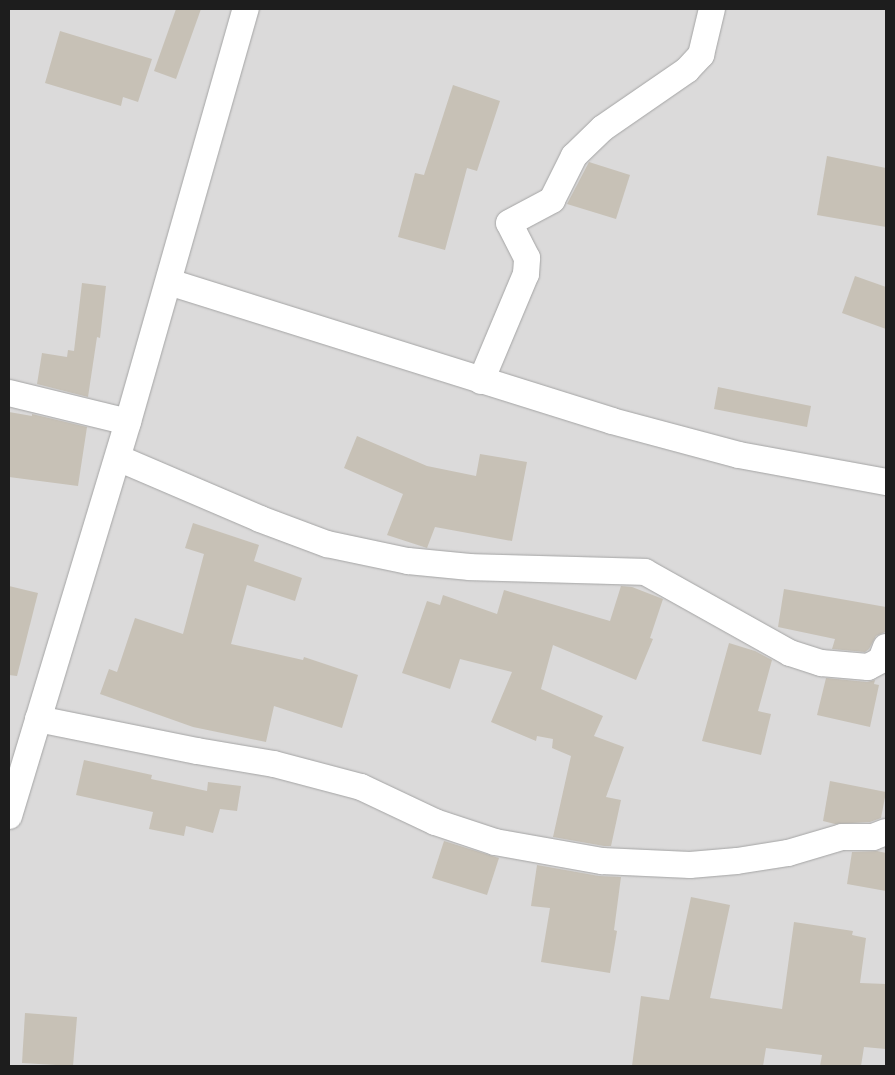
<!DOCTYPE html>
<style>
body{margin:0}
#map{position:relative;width:895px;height:1075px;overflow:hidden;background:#efede3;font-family:Poppins,sans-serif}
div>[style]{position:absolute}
.residential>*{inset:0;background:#dbdada}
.building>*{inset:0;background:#c7c1b6}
.roads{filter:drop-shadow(0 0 1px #a4a4a4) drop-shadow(0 0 1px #a4a4a4)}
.minor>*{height:26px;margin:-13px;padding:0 13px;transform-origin:13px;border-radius:13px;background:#fff}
span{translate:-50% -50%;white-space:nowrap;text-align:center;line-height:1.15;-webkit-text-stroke:4px #fff;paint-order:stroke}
.frame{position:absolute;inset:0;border:10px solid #1d1d1d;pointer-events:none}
</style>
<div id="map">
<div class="residential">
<i style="clip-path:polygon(9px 9px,886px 9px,886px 1066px,9px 1066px)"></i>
</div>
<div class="building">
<i style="clip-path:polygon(176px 9px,201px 9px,176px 79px,154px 71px)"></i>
<i style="clip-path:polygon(60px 31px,152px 59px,138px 102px,123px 97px,121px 106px,45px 83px)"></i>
<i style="clip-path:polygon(453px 85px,500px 101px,477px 171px,467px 168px,445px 250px,398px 237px,415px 173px,424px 175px)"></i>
<i style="clip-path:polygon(827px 156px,886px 168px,886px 227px,817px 215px)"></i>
<i style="clip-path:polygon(589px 162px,630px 175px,616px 219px,567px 204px)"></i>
<i style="clip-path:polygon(855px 276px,886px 287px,886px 329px,842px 313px)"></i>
<i style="clip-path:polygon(82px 283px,106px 286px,100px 338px,97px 337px,88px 397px,37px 384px,42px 353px,67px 357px,68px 350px,74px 351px)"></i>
<i style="clip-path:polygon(718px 387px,811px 406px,807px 427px,714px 409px)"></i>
<i style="clip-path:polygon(9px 412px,32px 416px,32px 414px,87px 427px,78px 486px,9px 477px)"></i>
<i style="clip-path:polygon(357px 436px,427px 466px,476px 476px,480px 454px,527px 462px,512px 541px,435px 527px,427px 548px,387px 535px,403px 494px,344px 468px)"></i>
<i style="clip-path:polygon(193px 523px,259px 545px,254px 561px,302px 578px,295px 601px,247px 585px,231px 644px,303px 660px,304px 657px,358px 675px,342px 728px,274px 706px,266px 742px,193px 727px,100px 694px,109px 669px,117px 672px,135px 618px,183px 634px,204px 554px,185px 548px)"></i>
<i style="clip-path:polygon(9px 586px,38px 593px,17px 676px,9px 675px)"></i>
<i style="clip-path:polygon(621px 586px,632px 587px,663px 599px,650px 638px,653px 639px,636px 680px,553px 645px,541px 689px,603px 716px,594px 736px,624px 747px,606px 797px,621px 800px,611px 846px,604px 846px,553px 837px,571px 756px,552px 748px,553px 739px,537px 736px,536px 741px,491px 722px,512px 672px,460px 659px,450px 689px,402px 673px,427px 601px,440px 605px,443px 595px,497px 614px,504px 590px,610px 621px)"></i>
<i style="clip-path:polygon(784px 589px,886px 607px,885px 632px,876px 636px,869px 649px,865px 652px,832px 649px,835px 639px,778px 627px)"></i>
<i style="clip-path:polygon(729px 643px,755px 651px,772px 660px,758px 711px,771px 714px,761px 755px,702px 741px)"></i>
<i style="clip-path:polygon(826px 678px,867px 682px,875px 680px,874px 684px,879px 685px,870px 727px,817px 715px)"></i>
<i style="clip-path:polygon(84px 760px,152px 775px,151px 779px,207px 791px,208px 782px,241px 786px,237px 811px,220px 809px,213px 833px,186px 826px,184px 836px,149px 829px,153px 812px,76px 795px)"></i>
<i style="clip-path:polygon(830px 781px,886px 792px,881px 818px,870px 822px,835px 824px,823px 821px)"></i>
<i style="clip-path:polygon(444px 841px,499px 858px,487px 895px,432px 878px)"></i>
<i style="clip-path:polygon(877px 851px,886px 853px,886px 891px,847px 884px,852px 852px)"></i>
<i style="clip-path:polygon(537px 865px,599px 876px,621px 877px,614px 930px,617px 931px,610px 973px,541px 962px,550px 908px,531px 906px)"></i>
<i style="clip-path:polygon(691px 897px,730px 905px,710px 998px,782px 1009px,794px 922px,853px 931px,852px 935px,866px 938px,860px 983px,886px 984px,886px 1049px,864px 1047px,861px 1066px,820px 1066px,822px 1055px,766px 1048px,763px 1066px,632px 1066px,641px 996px,669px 1000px)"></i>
<i style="clip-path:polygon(25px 1013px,77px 1017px,73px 1066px,22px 1063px)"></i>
</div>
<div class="roads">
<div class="minor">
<i style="left:169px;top:282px;width:464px;rotate:17.4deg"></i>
<i style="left:612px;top:421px;width:131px;rotate:15deg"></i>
<i style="left:739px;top:455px;width:149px;rotate:10.4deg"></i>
<i style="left:481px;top:381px;width:116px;rotate:-67.2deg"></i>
<i style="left:526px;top:274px;width:16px;rotate:-86deg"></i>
<i style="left:527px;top:258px;width:39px;rotate:-117deg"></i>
<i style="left:509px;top:223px;width:49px;rotate:-28.1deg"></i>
<i style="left:552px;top:200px;width:49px;rotate:-63.4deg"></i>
<i style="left:574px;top:156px;width:40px;rotate:-44deg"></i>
<i style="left:603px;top:128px;width:102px;rotate:-34.6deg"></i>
<i style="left:687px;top:70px;width:21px;rotate:-47deg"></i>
<i style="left:701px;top:55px;width:47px;rotate:-76.6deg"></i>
<i style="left:9px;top:393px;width:122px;rotate:13.7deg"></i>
<i style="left:118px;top:458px;width:155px;rotate:23.2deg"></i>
<i style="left:260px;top:519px;width:72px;rotate:20.5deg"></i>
<i style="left:327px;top:544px;width:83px;rotate:11.9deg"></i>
<i style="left:408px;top:561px;width:62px;rotate:5.5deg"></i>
<i style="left:470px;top:567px;width:175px;rotate:1.6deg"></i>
<i style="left:645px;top:572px;width:166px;rotate:29.2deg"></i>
<i style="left:790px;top:653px;width:33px;rotate:18deg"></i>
<i style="left:821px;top:663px;width:47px;rotate:4.9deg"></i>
<i style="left:868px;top:667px;width:15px;rotate:-28deg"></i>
<i style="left:881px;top:660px;width:14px;rotate:-69deg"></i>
<i style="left:38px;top:719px;width:162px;rotate:11.4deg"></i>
<i style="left:197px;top:751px;width:78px;rotate:9.6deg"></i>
<i style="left:274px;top:764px;width:90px;rotate:14.8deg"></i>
<i style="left:361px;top:787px;width:82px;rotate:25.3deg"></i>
<i style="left:435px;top:822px;width:63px;rotate:18.4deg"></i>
<i style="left:495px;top:842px;width:109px;rotate:10.1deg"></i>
<i style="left:602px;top:861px;width:88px;rotate:2.6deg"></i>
<i style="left:690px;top:865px;width:47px;rotate:-4.9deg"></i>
<i style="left:737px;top:861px;width:52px;rotate:-8.9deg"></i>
<i style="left:788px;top:853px;width:56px;rotate:-16.5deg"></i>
<i style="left:842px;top:837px;width:31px"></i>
<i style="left:873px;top:837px;width:14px;rotate:-21deg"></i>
<i style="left:9px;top:816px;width:412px;rotate:-73.2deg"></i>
<i style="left:128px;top:422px;width:430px;rotate:-74.1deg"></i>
</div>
</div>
<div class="frame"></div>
</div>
